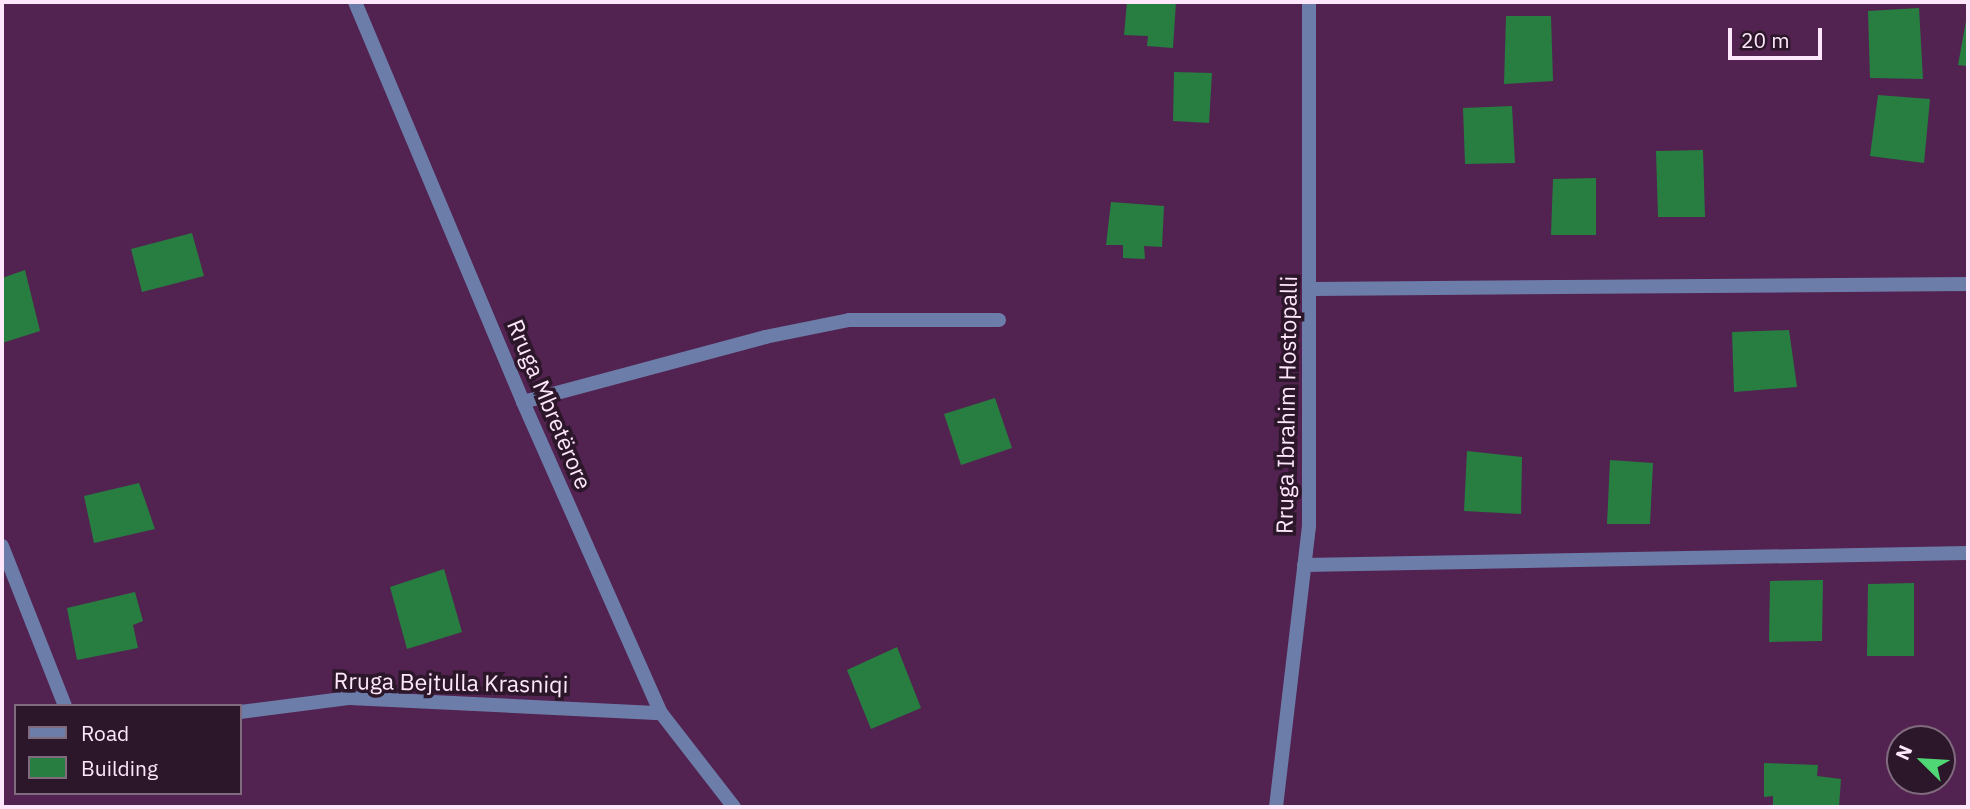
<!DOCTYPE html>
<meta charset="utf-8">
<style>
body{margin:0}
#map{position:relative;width:1970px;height:809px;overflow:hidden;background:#522350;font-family:"IBM Plex Sans",sans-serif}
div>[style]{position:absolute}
.building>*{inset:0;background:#277e40}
.street>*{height:14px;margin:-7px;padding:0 7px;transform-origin:7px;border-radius:7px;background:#6d7da9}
span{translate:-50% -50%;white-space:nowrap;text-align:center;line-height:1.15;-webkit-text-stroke:7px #2c172a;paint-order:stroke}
.street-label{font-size:23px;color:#fee6fb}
.frame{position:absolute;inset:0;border:4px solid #fee6fb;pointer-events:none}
.legend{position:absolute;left:14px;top:704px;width:228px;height:91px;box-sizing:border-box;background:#2c172a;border:2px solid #806a7e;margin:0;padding:9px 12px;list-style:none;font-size:21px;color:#fee6fb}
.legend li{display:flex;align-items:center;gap:14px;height:35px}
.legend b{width:35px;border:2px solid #806a7e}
.north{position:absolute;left:1886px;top:725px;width:70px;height:70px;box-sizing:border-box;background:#2c172a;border:2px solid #806a7e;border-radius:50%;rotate:294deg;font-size:19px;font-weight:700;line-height:28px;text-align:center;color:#fee6fb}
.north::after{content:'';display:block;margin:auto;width:24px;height:32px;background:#4fd675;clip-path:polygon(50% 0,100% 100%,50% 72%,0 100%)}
.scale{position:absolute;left:1728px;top:28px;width:94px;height:32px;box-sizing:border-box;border:4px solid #fee6fb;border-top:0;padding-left:9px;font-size:21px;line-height:24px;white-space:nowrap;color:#fee6fb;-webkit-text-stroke:5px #2c172a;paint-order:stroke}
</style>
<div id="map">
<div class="building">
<i style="clip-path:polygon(1127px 2px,1176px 2px,1173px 48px,1147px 46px,1148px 36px,1124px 35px)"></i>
<i style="clip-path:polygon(1919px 8px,1923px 79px,1870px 78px,1868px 11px)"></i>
<i style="clip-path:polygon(1968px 10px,1968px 66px,1958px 65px)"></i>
<i style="clip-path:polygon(1506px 16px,1551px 16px,1553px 81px,1504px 84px)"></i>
<i style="clip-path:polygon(1174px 72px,1212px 73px,1209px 123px,1173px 121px)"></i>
<i style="clip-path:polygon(1878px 95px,1930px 99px,1924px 163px,1870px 156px)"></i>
<i style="clip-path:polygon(1512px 106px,1515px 163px,1465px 164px,1463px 108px)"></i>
<i style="clip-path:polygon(1703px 150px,1705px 217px,1658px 217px,1656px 151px)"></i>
<i style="clip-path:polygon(1596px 178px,1596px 235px,1551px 235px,1553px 179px)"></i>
<i style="clip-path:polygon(1111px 202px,1164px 206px,1162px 247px,1144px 246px,1145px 259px,1123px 258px,1123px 245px,1106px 245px)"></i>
<i style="clip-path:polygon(192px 233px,204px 276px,142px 292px,131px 249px)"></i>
<i style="clip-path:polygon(25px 270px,40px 331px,2px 343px,2px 278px)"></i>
<i style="clip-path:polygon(1789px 330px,1797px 387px,1734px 392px,1732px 332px)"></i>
<i style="clip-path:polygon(995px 398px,1012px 448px,961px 465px,944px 414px)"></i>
<i style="clip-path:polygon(1467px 451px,1522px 457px,1521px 514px,1464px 511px)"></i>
<i style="clip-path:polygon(1610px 460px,1653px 463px,1650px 524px,1607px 524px)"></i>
<i style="clip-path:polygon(139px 483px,155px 529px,94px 543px,84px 496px)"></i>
<i style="clip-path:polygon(444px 569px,462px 632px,407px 649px,390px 587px)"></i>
<i style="clip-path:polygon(1823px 580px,1822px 641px,1769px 642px,1770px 581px)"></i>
<i style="clip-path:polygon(1914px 583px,1914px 656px,1867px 656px,1868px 584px)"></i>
<i style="clip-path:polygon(135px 592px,143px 621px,133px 625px,138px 648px,77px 660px,67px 608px)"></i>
<i style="clip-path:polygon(897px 647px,921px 708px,871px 729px,847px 670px)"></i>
<i style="clip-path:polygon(1764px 763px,1818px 765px,1817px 776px,1841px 779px,1839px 807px,1773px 807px,1773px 796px,1764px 797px)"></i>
</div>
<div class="street">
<i style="left:355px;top:2px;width:434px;rotate:67.2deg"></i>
<i style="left:523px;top:402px;width:340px;rotate:66.1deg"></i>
<i style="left:661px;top:713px;width:119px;rotate:52.2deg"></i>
<i style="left:1312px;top:289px;width:656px;rotate:-0.44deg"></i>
<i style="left:523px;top:402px;width:251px;rotate:-15deg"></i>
<i style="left:765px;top:337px;width:86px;rotate:-11.4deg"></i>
<i style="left:849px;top:320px;width:150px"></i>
<i style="left:2px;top:546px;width:172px;rotate:68.5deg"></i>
<i style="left:1304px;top:565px;width:664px;rotate:-1.04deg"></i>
<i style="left:240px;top:712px;width:111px;rotate:-7.3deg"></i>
<i style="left:350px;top:698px;width:311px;rotate:2.8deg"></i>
<i style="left:1276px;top:807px;width:283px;rotate:-83.3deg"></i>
<i style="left:1309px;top:526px;width:524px;rotate:-90deg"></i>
</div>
<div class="street-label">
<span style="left:550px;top:404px;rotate:67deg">Rruga Mbretërore</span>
<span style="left:1286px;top:405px;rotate:-89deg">Rruga Ibrahim Hostopalli</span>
<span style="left:451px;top:682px;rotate:1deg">Rruga Bejtulla Krasniqi</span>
</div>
<div class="frame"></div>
<ul class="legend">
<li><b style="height:9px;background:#6d7da9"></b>Road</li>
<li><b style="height:19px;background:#277e40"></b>Building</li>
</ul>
<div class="north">N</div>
<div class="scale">20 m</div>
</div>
